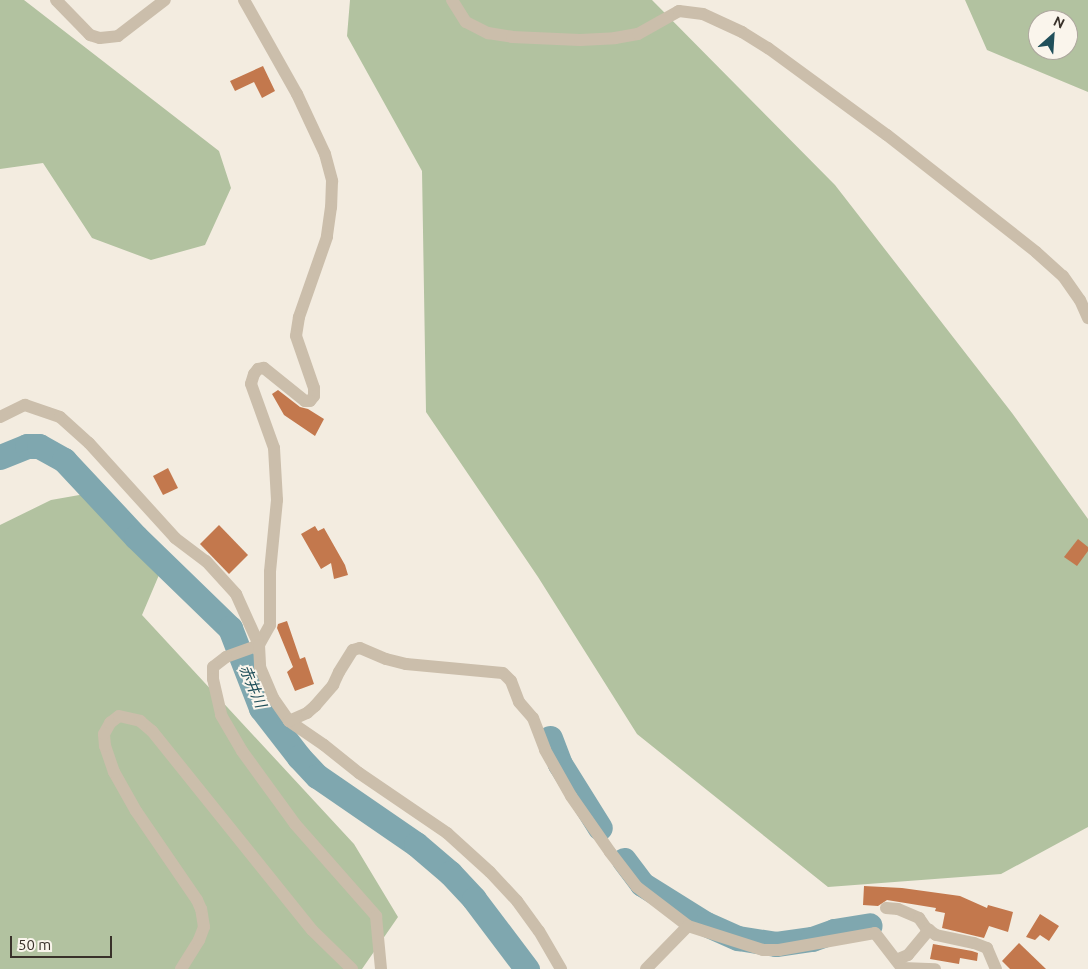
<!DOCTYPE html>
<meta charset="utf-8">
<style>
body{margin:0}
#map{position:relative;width:1088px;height:969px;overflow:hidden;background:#f3ece0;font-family:Ubuntu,"Noto Sans JP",sans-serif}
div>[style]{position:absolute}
.green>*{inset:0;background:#b2c2a0}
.river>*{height:25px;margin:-12.5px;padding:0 12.5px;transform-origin:12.5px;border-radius:12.5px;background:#7fa7af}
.building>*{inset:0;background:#c3784d}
.minor>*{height:12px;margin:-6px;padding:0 6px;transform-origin:6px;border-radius:6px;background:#cbbeab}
span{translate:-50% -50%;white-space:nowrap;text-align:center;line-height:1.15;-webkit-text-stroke:4px #faf5ec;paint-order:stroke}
.water-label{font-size:15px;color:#204f5a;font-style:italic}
.north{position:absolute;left:1028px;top:10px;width:50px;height:50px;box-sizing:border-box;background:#faf5ec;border:1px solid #ada79e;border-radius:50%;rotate:26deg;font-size:14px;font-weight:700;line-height:20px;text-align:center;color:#39312a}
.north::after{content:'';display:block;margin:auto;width:18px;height:22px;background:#204f5a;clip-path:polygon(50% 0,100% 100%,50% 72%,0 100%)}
.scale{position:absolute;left:10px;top:936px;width:102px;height:22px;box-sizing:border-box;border:2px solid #39312a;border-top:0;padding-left:6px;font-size:15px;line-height:18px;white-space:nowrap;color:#39312a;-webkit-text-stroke:4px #faf5ec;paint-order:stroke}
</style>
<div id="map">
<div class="green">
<i style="clip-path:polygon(0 0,24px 0,219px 151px,231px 188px,205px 245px,151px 260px,92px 238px,43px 163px,0 169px)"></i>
<i style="clip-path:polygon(350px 0,652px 0,835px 185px,1012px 413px,1088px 519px,1088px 827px,1001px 874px,828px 887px,637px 734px,538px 577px,426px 412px,422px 171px,347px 36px)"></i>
<i style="clip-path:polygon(evenodd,965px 0,1088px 0,1088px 92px,987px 50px,965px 0,1038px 20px,1068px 20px,1068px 50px,1038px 50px,1038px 20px)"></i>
<i style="clip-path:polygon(85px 494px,159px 575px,142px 615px,354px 844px,398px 917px,362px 969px,0 969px,0 525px,51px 500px)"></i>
</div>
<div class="river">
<i style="left:0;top:457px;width:29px;rotate:-22deg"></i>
<i style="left:27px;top:446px;width:12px"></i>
<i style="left:39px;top:446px;width:29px;rotate:29deg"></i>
<i style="left:64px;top:460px;width:105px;rotate:46.9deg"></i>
<i style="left:136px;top:537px;width:131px;rotate:44.1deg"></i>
<i style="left:230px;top:628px;width:86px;rotate:68.8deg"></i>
<i style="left:261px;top:708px;width:62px;rotate:52.2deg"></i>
<i style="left:299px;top:757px;width:26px;rotate:47deg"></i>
<i style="left:317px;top:776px;width:120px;rotate:34.5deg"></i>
<i style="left:416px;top:844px;width:45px;rotate:40.5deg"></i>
<i style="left:450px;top:873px;width:35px;rotate:47deg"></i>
<i style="left:474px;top:899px;width:88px;rotate:52.9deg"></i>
<i style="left:550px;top:738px;width:28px;rotate:69deg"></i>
<i style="left:560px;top:764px;width:75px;rotate:58deg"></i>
<i style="left:624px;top:860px;width:30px;rotate:53deg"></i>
<i style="left:642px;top:884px;width:75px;rotate:32deg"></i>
<i style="left:706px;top:924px;width:35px;rotate:24deg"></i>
<i style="left:738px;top:938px;width:38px;rotate:9deg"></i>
<i style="left:776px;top:944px;width:36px;rotate:-8deg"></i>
<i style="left:812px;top:939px;width:23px;rotate:-20deg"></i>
<i style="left:834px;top:931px;width:36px;rotate:-9deg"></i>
</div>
<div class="building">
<i style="clip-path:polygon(263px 66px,275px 91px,262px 98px,254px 82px,235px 91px,230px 81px)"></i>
<i style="clip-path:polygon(278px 390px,300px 407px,308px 409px,324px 419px,315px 436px,284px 415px,272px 394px)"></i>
<i style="clip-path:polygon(168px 468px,178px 488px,163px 495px,153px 476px)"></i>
<i style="clip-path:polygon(219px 525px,248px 555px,229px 574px,200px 544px)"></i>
<i style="clip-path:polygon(315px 526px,318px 531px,324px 528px,345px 565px,348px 575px,334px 579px,331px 563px,321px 569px,301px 534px)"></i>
<i style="clip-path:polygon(1078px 539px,1088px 547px,1088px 551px,1077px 566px,1064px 557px)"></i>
<i style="clip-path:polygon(287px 621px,300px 659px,305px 657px,314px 684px,295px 691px,287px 672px,293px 667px,277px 628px,278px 624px)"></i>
<i style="clip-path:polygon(864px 886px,902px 888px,960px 896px,987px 908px,988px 905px,1013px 912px,1008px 932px,989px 926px,984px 938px,942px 928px,945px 913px,935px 911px,936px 908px,887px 900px,878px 906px,863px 905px)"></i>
<i style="clip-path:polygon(1040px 914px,1059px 926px,1049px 941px,1040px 935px,1035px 940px,1026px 937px)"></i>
<i style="clip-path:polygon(1019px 943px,1046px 969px,1010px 969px,1002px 961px)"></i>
<i style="clip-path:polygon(933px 944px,972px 951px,978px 953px,977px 961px,960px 958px,959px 964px,930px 959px)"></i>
</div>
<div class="minor">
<i style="left:56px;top:0;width:49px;rotate:45.8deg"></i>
<i style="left:90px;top:35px;width:10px;rotate:17deg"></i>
<i style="left:100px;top:38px;width:18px;rotate:-6deg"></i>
<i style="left:118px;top:36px;width:59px;rotate:-37.5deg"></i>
<i style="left:244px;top:0;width:108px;rotate:60.6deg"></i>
<i style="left:297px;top:94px;width:66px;rotate:65deg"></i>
<i style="left:325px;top:154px;width:28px;rotate:75deg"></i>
<i style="left:332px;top:181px;width:26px;rotate:92deg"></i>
<i style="left:331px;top:207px;width:30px;rotate:98deg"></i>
<i style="left:327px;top:237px;width:85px;rotate:109.3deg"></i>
<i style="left:299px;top:317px;width:19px;rotate:99deg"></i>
<i style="left:296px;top:336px;width:55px;rotate:70.9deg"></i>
<i style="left:314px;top:388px;width:8px;rotate:90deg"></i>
<i style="left:314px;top:396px;width:6px;rotate:129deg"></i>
<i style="left:310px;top:401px;width:5px;rotate:180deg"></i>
<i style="left:305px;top:401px;width:53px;rotate:-141.2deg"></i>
<i style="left:264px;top:368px;width:6px;rotate:171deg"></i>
<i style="left:258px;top:369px;width:6px;rotate:129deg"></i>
<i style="left:254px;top:374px;width:10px;rotate:107deg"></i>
<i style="left:251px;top:384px;width:68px;rotate:70.2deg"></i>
<i style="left:274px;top:448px;width:52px;rotate:86.7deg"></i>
<i style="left:277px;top:500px;width:72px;rotate:95.6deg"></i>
<i style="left:270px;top:572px;width:53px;rotate:90deg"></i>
<i style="left:270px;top:625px;width:23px;rotate:119deg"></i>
<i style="left:259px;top:645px;width:35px;rotate:160deg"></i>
<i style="left:226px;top:657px;width:16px;rotate:142deg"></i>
<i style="left:213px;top:667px;width:12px;rotate:90deg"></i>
<i style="left:213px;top:679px;width:37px;rotate:77deg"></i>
<i style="left:221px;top:715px;width:42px;rotate:59.7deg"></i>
<i style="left:242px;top:751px;width:90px;rotate:54deg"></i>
<i style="left:295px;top:824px;width:123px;rotate:48.6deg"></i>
<i style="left:376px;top:916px;width:53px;rotate:84.6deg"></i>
<i style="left:452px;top:0;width:26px;rotate:58deg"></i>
<i style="left:466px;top:22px;width:25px;rotate:27deg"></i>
<i style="left:488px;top:33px;width:24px;rotate:9deg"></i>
<i style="left:512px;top:37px;width:68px;rotate:2.5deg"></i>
<i style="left:580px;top:40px;width:35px;rotate:-3deg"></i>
<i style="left:615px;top:38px;width:23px;rotate:-10deg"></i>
<i style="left:638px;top:34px;width:47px;rotate:-29.3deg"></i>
<i style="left:679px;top:11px;width:24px;rotate:7deg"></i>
<i style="left:703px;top:14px;width:43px;rotate:24.8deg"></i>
<i style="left:742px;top:32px;width:31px;rotate:32deg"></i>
<i style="left:768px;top:48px;width:147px;rotate:36.2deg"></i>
<i style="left:887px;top:135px;width:189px;rotate:38.1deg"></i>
<i style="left:1036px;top:252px;width:36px;rotate:42deg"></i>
<i style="left:1063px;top:276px;width:29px;rotate:55deg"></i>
<i style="left:1080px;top:300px;width:20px;rotate:66deg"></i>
<i style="left:0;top:417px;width:28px;rotate:-26deg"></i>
<i style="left:25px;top:405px;width:37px;rotate:19deg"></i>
<i style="left:60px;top:417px;width:39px;rotate:42deg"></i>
<i style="left:89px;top:443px;width:128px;rotate:47.8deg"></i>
<i style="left:175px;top:538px;width:39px;rotate:37deg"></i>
<i style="left:206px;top:561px;width:45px;rotate:47.7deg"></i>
<i style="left:236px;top:594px;width:56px;rotate:65.7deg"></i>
<i style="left:259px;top:645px;width:22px;rotate:87deg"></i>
<i style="left:260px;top:667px;width:34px;rotate:67deg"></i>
<i style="left:273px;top:698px;width:28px;rotate:55deg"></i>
<i style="left:289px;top:721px;width:42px;rotate:34.4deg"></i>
<i style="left:324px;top:745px;width:45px;rotate:38.7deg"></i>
<i style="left:359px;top:773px;width:107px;rotate:34.3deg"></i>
<i style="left:447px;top:833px;width:58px;rotate:42.2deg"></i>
<i style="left:490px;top:872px;width:40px;rotate:47deg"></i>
<i style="left:517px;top:901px;width:37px;rotate:54deg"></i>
<i style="left:539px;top:931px;width:44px;rotate:59.9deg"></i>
<i style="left:289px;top:721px;width:20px;rotate:-24deg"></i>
<i style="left:307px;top:713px;width:11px;rotate:-41deg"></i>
<i style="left:315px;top:706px;width:28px;rotate:-49deg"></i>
<i style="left:333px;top:685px;width:14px;rotate:-65deg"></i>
<i style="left:339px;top:672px;width:26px;rotate:-58deg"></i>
<i style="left:353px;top:650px;width:7px;rotate:-16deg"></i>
<i style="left:360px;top:648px;width:28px;rotate:23deg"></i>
<i style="left:386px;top:659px;width:21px;rotate:14deg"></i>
<i style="left:406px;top:664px;width:97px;rotate:5.3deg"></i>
<i style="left:503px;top:673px;width:11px;rotate:45deg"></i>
<i style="left:511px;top:681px;width:22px;rotate:69deg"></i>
<i style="left:519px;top:702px;width:21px;rotate:49deg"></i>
<i style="left:533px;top:718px;width:34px;rotate:69deg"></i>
<i style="left:545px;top:750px;width:53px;rotate:60.5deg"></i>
<i style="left:571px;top:796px;width:68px;rotate:55.1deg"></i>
<i style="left:610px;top:852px;width:44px;rotate:52.4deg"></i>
<i style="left:637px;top:887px;width:64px;rotate:37.4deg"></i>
<i style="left:688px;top:926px;width:79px;rotate:17.7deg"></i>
<i style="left:763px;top:950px;width:16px"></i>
<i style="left:779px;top:950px;width:97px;rotate:-10deg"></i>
<i style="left:875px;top:933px;width:44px;rotate:52.4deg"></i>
<i style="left:902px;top:968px;width:33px;rotate:2deg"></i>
<i style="left:886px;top:908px;width:12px;rotate:5deg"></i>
<i style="left:898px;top:909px;width:23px;rotate:23deg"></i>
<i style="left:919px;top:918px;width:12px;rotate:55deg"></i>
<i style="left:926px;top:928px;width:12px;rotate:35deg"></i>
<i style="left:936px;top:935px;width:39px;rotate:12deg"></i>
<i style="left:974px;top:943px;width:14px;rotate:21deg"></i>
<i style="left:987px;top:948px;width:23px;rotate:67deg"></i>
<i style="left:896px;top:960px;width:13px;rotate:-23deg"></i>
<i style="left:908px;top:955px;width:33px;rotate:-50deg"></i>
<i style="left:181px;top:969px;width:34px;rotate:-58deg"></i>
<i style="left:199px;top:940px;width:14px;rotate:-69deg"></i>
<i style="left:204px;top:927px;width:18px;rotate:-99deg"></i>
<i style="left:201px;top:909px;width:10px;rotate:-114deg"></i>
<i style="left:197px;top:900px;width:108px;rotate:-124.4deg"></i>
<i style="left:136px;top:811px;width:45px;rotate:-119.4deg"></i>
<i style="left:114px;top:772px;width:28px;rotate:-109deg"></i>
<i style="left:105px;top:746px;width:12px;rotate:-95deg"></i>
<i style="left:104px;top:734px;width:13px;rotate:-61deg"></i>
<i style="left:110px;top:723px;width:11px;rotate:-38deg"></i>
<i style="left:119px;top:716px;width:22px;rotate:13deg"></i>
<i style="left:140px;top:721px;width:16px;rotate:40deg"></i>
<i style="left:152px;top:731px;width:255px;rotate:51.2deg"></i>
<i style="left:312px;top:930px;width:56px;rotate:44.3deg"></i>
<i style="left:646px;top:969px;width:60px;rotate:-45.7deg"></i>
</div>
<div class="water-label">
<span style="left:253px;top:686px;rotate:67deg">赤井川</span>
</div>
<div class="north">N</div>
<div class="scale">50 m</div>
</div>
